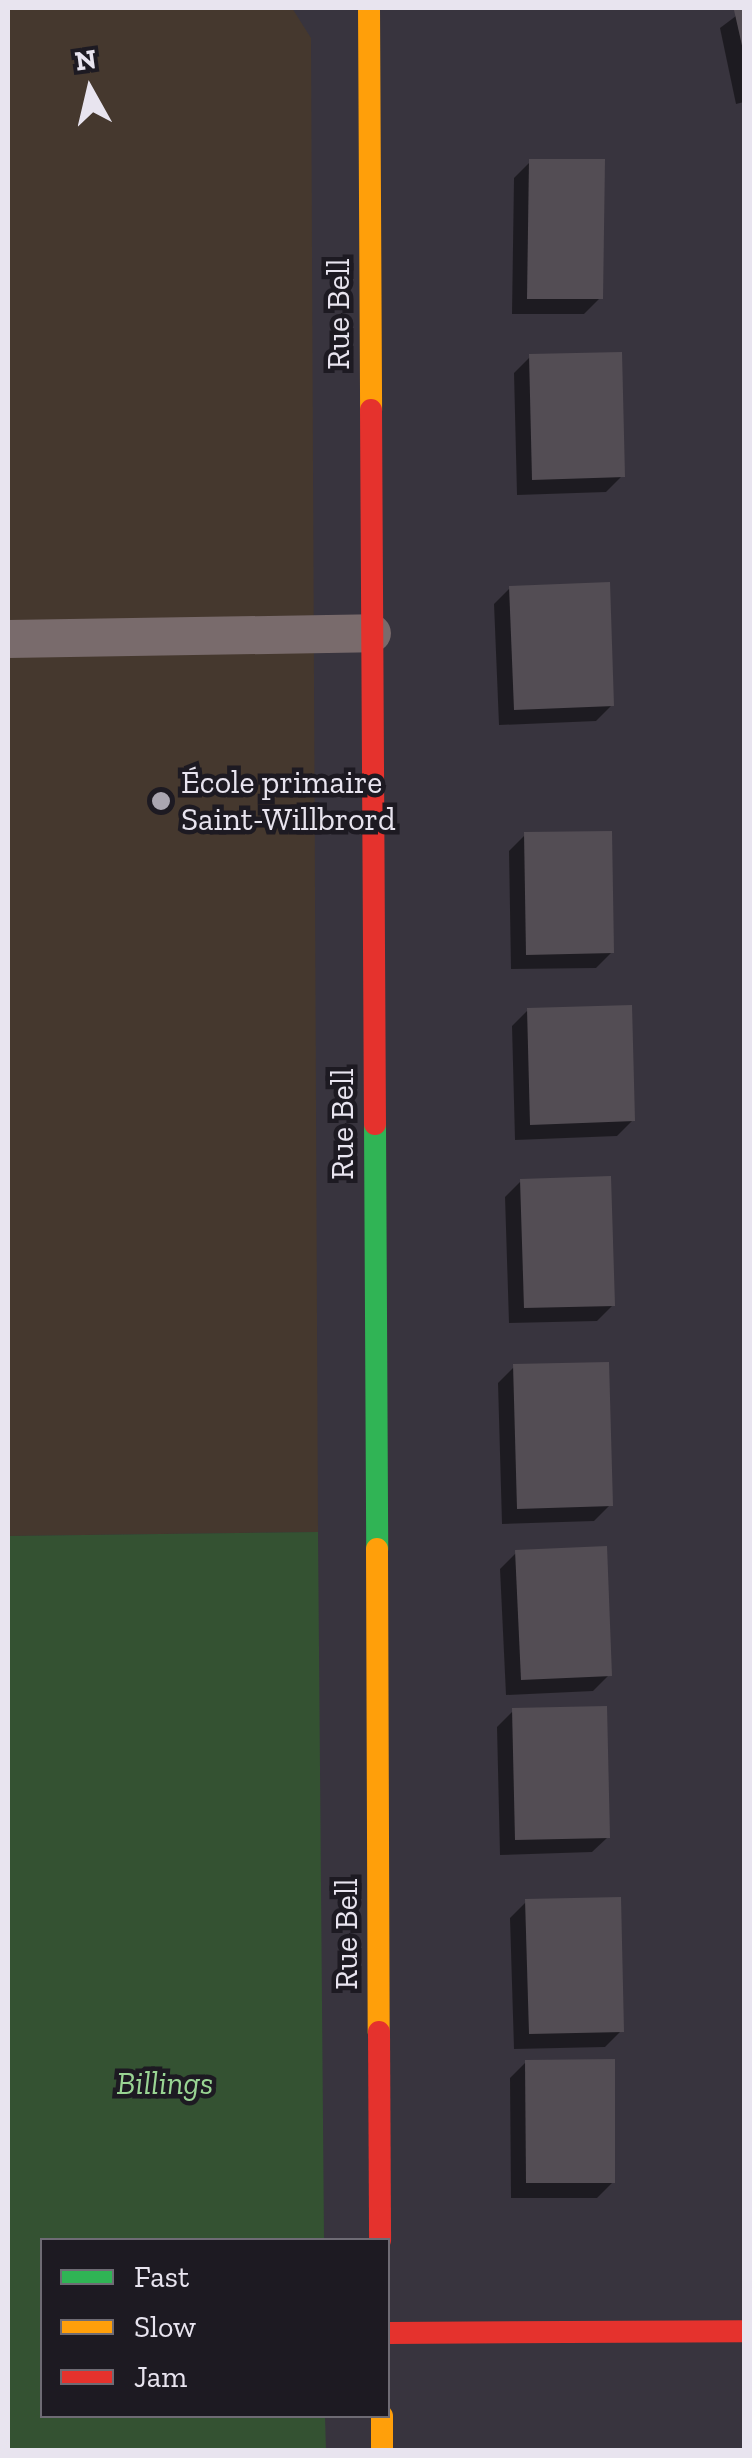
<!DOCTYPE html>
<meta charset="utf-8">
<style>
body{margin:0}
#map{position:relative;width:752px;height:2458px;overflow:hidden;background:#38343e;font-family:"Zilla Slab",serif}
div>[style]{position:absolute}
.education>*{inset:0;background:#45382e}
.green>*{inset:0;background:#345232}
.shadow>*{inset:0;background:#0007}
.building>*{inset:0;background:#534d54}
.lane>*{height:38px;margin:-19px;padding:0 19px;transform-origin:19px;border-radius:19px;background:#796b6c}
.fast>*{height:22px;margin:-11px;padding:0 11px;transform-origin:11px;border-radius:11px;background:#30b455}
.slow>*{height:22px;margin:-11px;padding:0 11px;transform-origin:11px;border-radius:11px;background:#ff9f0a}
.jam>*{height:22px;margin:-11px;padding:0 11px;transform-origin:11px;border-radius:11px;background:#e5322d}
.dots>*{width:28px;height:28px;translate:-50% -50%;box-sizing:border-box;border:5px solid #1d1a22;border-radius:50%}
span{translate:-50% -50%;white-space:nowrap;text-align:center;line-height:1.15;-webkit-text-stroke:9px #1d1a22;paint-order:stroke}
.street-label{font-size:32px;color:#e8e4ef}
.poi-label{font-size:32px;color:#e8e4ef}
.left{translate:0 -50%;text-align:left}
.park-label{font-size:32px;color:#99d493;font-style:italic}
.frame{position:absolute;inset:0;border:10px solid #e8e4ef;pointer-events:none}
.legend{position:absolute;left:40px;top:2238px;width:350px;height:180px;box-sizing:border-box;background:#1d1a22;border:2px solid #6e6b74;margin:0;padding:12px 18px;list-style:none;font-size:30px;color:#e8e4ef}
.legend li{display:flex;align-items:center;gap:20px;height:50px}
.legend b{width:50px;border:2px solid #6e6b74}
.north{position:absolute;left:40px;top:40px;width:100px;height:100px;-webkit-text-stroke:8px #1d1a22;paint-order:stroke;rotate:352deg;font-size:28px;font-weight:700;line-height:40px;text-align:center;color:#e8e4ef}
.north::after{content:'';display:block;margin:auto;width:35px;height:45px;background:#e8e4ef;clip-path:polygon(50% 0,100% 100%,50% 72%,0 100%)}
</style>
<div id="map">
<div class="education">
<i style="clip-path:polygon(8px 8px,292px 8px,311px 38px,318px 1532px,8px 1536px)"></i>
</div>
<div class="green">
<i style="clip-path:polygon(318px 1532px,324px 2240px,42px 2240px,42px 2416px,325px 2416px,326px 2450px,8px 2450px,8px 1536px)"></i>
</div>
<div class="shadow">
<i style="clip-path:polygon(744px 10px,744px 102px,736px 104px,720px 28px)"></i>
<i style="clip-path:polygon(530px 162px,600px 298px,584px 314px,512px 314px,514px 178px)"></i>
<i style="clip-path:polygon(530px 357px,622px 476px,606px 492px,517px 495px,514px 373px)"></i>
<i style="clip-path:polygon(510px 588px,612px 705px,596px 721px,499px 725px,494px 604px)"></i>
<i style="clip-path:polygon(525px 835px,612px 952px,596px 968px,511px 969px,509px 851px)"></i>
<i style="clip-path:polygon(528px 1010px,633px 1120px,617px 1136px,515px 1140px,512px 1026px)"></i>
<i style="clip-path:polygon(521px 1181px,613px 1305px,597px 1321px,509px 1323px,505px 1197px)"></i>
<i style="clip-path:polygon(514px 1367px,610px 1505px,594px 1521px,502px 1524px,498px 1383px)"></i>
<i style="clip-path:polygon(516px 1553px,609px 1675px,593px 1691px,506px 1695px,500px 1569px)"></i>
<i style="clip-path:polygon(513px 1711px,608px 1837px,592px 1852px,500px 1855px,497px 1727px)"></i>
<i style="clip-path:polygon(526px 1902px,621px 2031px,605px 2047px,514px 2049px,510px 1918px)"></i>
<i style="clip-path:polygon(526px 2062px,613px 2182px,597px 2198px,511px 2198px,510px 2078px)"></i>
</div>
<div class="building">
<i style="clip-path:polygon(744px 8px,744px 49px,743px 50px,734px 10px)"></i>
<i style="clip-path:polygon(529px 159px,605px 159px,603px 299px,527px 299px)"></i>
<i style="clip-path:polygon(622px 352px,625px 477px,532px 480px,529px 354px)"></i>
<i style="clip-path:polygon(610px 582px,614px 706px,514px 710px,509px 586px)"></i>
<i style="clip-path:polygon(612px 831px,614px 953px,526px 955px,524px 832px)"></i>
<i style="clip-path:polygon(632px 1005px,635px 1121px,530px 1125px,527px 1008px)"></i>
<i style="clip-path:polygon(611px 1176px,615px 1306px,524px 1308px,520px 1179px)"></i>
<i style="clip-path:polygon(609px 1362px,613px 1506px,517px 1509px,513px 1364px)"></i>
<i style="clip-path:polygon(607px 1546px,612px 1676px,521px 1680px,515px 1550px)"></i>
<i style="clip-path:polygon(607px 1706px,610px 1838px,515px 1840px,512px 1708px)"></i>
<i style="clip-path:polygon(621px 1897px,624px 2032px,529px 2034px,525px 1899px)"></i>
<i style="clip-path:polygon(615px 2059px,615px 2183px,526px 2183px,525px 2060px)"></i>
</div>
<div class="lane">
<i style="left:8px;top:639px;width:364px;rotate:-0.9deg"></i>
</div>
<div class="fast">
<i style="left:375px;top:1124px;width:425px;rotate:89.7deg"></i>
</div>
<div class="slow">
<i style="left:369px;top:8px;width:402px;rotate:89.7deg"></i>
<i style="left:377px;top:1549px;width:483px;rotate:89.8deg"></i>
<i style="left:382px;top:2416px;width:34px;rotate:90deg"></i>
</div>
<div class="jam">
<i style="left:371px;top:410px;width:714px;rotate:89.68deg"></i>
<i style="left:379px;top:2032px;width:208px;rotate:89.7deg"></i>
<i style="left:388px;top:2333px;width:356px;rotate:-0.3deg"></i>
</div>
<div class="dots">
<i style="left:161px;top:801px;background:#aaa6b1"></i>
</div>
<div class="street-label">
<span style="left:338px;top:314px;rotate:-90deg">Rue Bell</span>
<span style="left:342px;top:1124px;rotate:-90deg">Rue Bell</span>
<span style="left:346px;top:1934px;rotate:-90deg">Rue Bell</span>
</div>
<div class="poi-label">
<span class="left" style="left:181px;top:801px">École primaire<br>Saint-Willbrord</span>
</div>
<div class="park-label">
<span style="left:165px;top:2083px">Billings</span>
</div>
<div class="frame"></div>
<ul class="legend">
<li><b style="height:12px;background:#30b455"></b>Fast</li>
<li><b style="height:12px;background:#ff9f0a"></b>Slow</li>
<li><b style="height:12px;background:#e5322d"></b>Jam</li>
</ul>
<div class="north">N</div>
</div>
